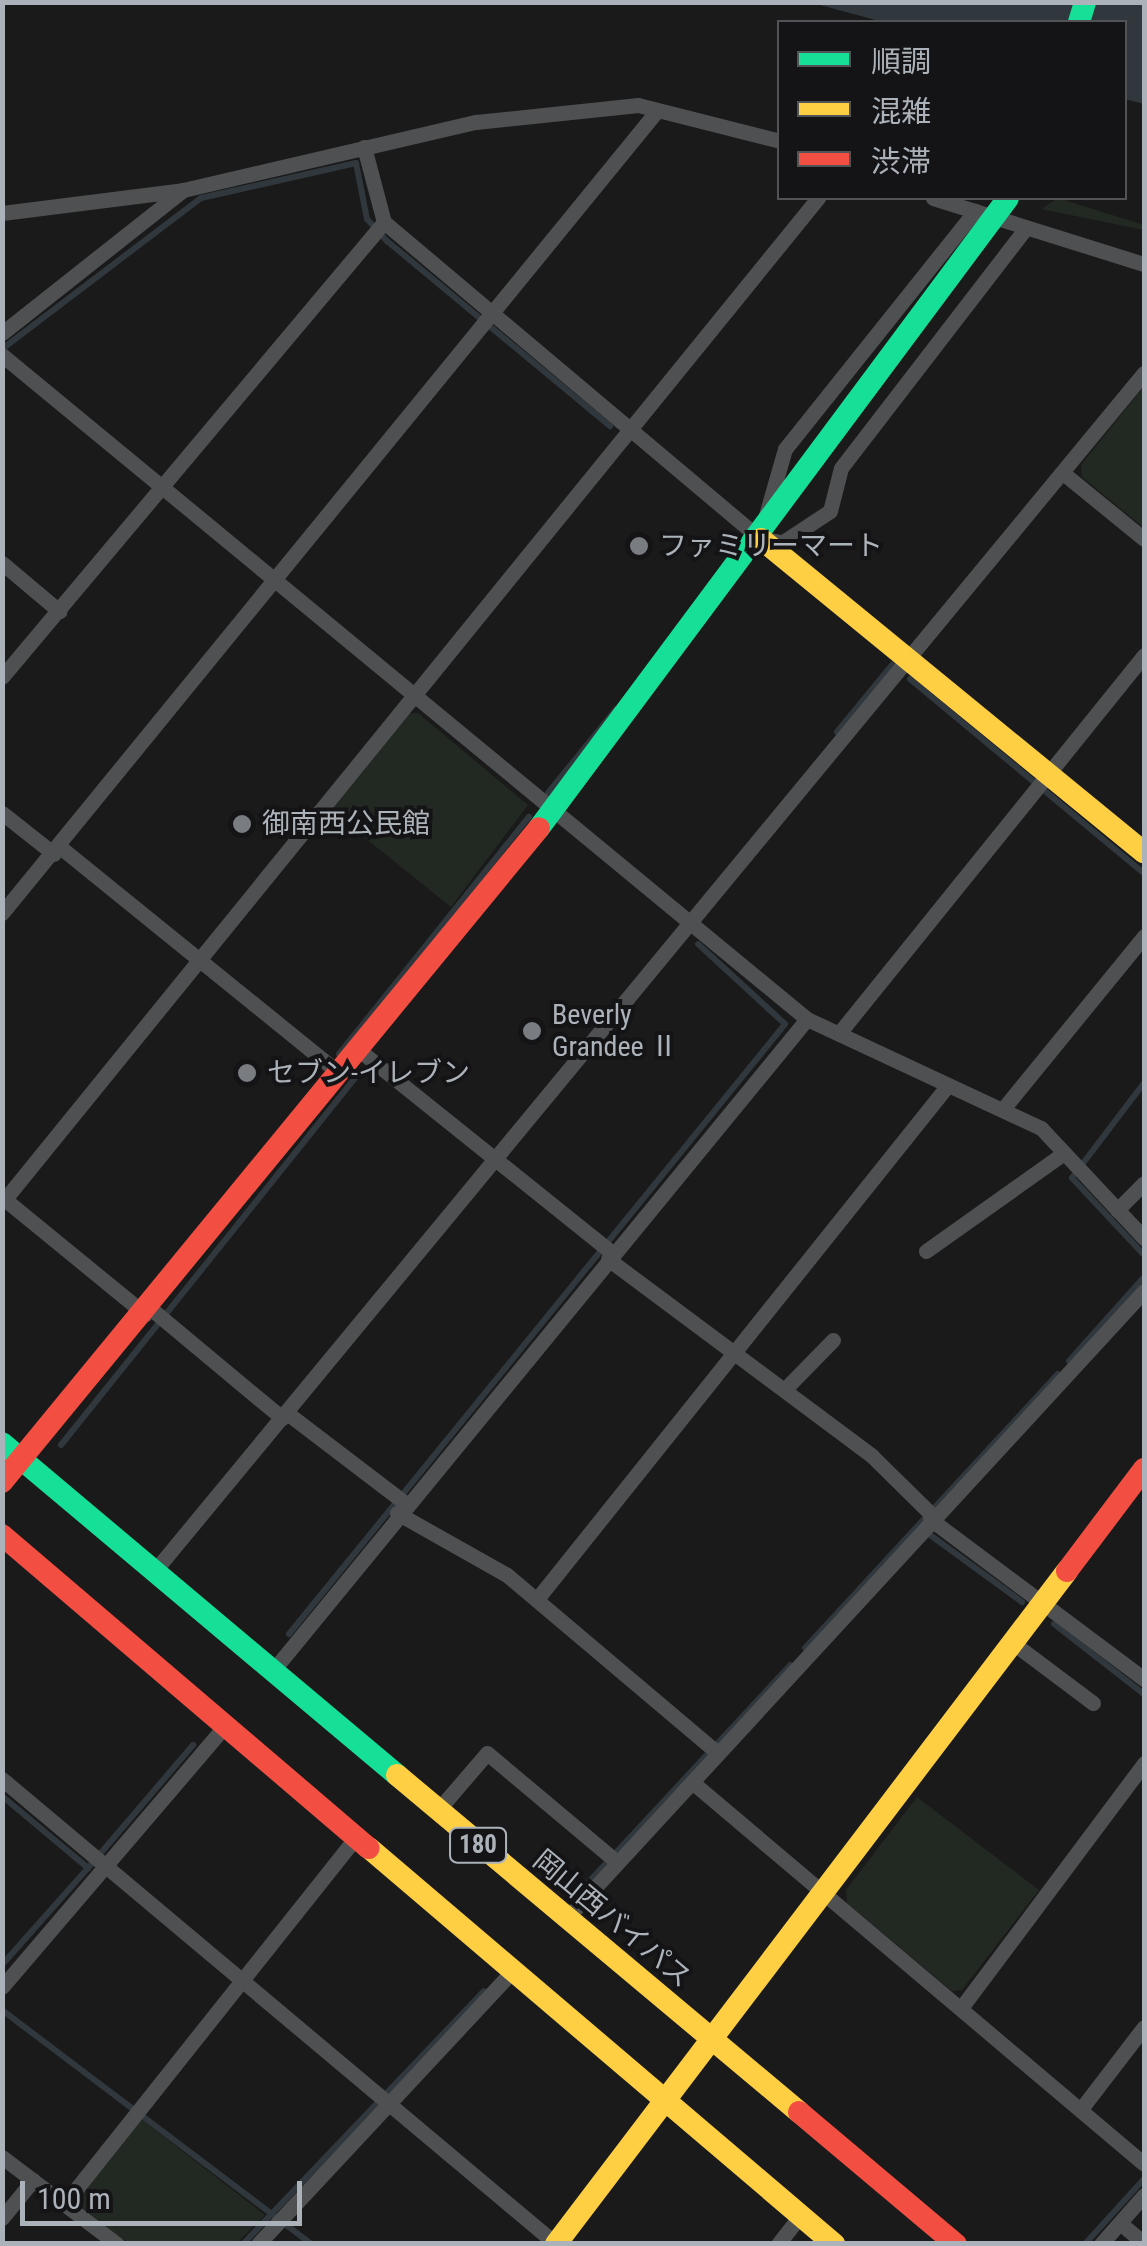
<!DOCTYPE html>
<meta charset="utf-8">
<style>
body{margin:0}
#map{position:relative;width:1147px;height:2246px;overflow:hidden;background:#1a1a1a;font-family:"Roboto Condensed","Noto Sans JP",sans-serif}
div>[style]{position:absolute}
.green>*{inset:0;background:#222822}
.water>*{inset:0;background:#30383d}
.stream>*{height:6px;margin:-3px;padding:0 3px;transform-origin:3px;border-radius:3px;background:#30383d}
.street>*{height:15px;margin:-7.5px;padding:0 7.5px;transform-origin:7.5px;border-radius:7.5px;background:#4e5052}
.fast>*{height:22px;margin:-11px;padding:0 11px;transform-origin:11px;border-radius:11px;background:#16e098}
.slow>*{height:22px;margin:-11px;padding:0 11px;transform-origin:11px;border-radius:11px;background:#ffcf43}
.jam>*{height:22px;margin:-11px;padding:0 11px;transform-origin:11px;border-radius:11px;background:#f24e42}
.dots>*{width:28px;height:28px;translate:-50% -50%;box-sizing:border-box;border:5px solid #141416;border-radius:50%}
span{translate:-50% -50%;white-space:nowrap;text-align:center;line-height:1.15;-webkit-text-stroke:8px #141416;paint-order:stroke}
.shield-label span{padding:2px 8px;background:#141416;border:2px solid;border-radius:8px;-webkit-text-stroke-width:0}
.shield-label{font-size:25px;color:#acb2b9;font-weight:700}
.poi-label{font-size:28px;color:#acb2b9}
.left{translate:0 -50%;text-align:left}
.street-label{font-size:28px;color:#acb2b9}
.frame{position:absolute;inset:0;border:5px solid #acb2b9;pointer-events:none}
.legend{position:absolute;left:777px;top:20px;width:350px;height:180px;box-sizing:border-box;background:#141416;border:2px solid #515357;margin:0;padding:12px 18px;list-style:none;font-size:30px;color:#acb2b9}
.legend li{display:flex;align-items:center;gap:20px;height:50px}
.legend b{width:50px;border:2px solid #515357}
.scale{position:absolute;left:20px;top:2181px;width:282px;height:45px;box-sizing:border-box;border:5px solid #acb2b9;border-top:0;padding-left:12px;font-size:30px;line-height:35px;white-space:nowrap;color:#acb2b9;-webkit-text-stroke:8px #141416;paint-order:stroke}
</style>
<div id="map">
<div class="green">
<i style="clip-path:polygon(1058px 198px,1144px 225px,1144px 230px,1041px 209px)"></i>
<i style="clip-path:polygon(1144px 386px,1144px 528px,1082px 477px,1081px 465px)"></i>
<i style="clip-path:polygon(418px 713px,528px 805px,451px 907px,329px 809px,405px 714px)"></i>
<i style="clip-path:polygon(917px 1797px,1039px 1890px,962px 1990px,952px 1991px,847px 1903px,846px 1890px)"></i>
<i style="clip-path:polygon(141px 2119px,265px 2215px,237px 2243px,128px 2243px,82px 2208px,81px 2195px)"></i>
</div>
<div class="water">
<i style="clip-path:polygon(813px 3px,1144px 3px,1144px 104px,1125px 99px,1124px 22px,883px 22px)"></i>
</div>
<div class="stream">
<i style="left:2px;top:349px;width:250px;rotate:-37.2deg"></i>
<i style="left:201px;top:198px;width:159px;rotate:-12.7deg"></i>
<i style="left:356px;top:163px;width:57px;rotate:78.9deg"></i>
<i style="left:367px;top:219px;width:30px;rotate:48deg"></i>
<i style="left:387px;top:241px;width:290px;rotate:39.7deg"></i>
<i style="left:910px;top:679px;width:304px;rotate:39.7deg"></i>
<i style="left:837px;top:732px;width:87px;rotate:-50.6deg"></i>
<i style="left:548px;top:793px;width:108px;rotate:-51deg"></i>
<i style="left:339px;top:1054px;width:304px;rotate:-51.3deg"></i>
<i style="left:1144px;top:1083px;width:119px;rotate:127.2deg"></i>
<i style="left:1072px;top:1178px;width:105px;rotate:46.9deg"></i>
<i style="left:1069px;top:1361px;width:113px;rotate:-48.2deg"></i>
<i style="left:61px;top:1445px;width:479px;rotate:-51.3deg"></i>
<i style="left:926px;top:1532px;width:119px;rotate:36.1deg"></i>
<i style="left:1054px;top:1624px;width:114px;rotate:37.9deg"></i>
<i style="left:289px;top:1634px;width:786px;rotate:-50.88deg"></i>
<i style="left:785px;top:1024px;width:118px;rotate:-137.4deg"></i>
<i style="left:805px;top:1648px;width:373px;rotate:-47.3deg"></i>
<i style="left:2px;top:1796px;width:112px;rotate:39.9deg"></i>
<i style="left:88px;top:1868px;width:130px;rotate:131.6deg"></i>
<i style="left:88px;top:1868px;width:162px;rotate:-49.5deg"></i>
<i style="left:584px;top:1887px;width:303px;rotate:-47.1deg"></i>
<i style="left:2px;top:2010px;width:388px;rotate:37.1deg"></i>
<i style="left:243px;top:2244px;width:349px;rotate:-46.4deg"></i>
<i style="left:1085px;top:2244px;width:88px;rotate:-47.8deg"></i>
</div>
<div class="street">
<i style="left:364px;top:147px;width:78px;rotate:75.1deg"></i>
<i style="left:384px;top:222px;width:493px;rotate:40.1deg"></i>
<i style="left:761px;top:539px;width:22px;rotate:8deg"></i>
<i style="left:783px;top:542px;width:56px;rotate:-33.4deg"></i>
<i style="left:830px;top:511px;width:44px;rotate:-75.7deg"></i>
<i style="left:841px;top:468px;width:303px;rotate:-52.4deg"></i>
<i style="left:933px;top:198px;width:221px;rotate:17.4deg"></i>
<i style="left:2px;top:213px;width:182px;rotate:-7.2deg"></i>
<i style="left:183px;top:190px;width:301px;rotate:-13.1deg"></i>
<i style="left:476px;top:122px;width:163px;rotate:-6deg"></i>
<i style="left:638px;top:105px;width:146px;rotate:14.2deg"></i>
<i style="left:2px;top:333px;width:231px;rotate:-38.3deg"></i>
<i style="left:2px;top:355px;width:1044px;rotate:39.52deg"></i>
<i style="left:807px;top:1019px;width:258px;rotate:25deg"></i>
<i style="left:1041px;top:1128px;width:151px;rotate:46.9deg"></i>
<i style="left:1063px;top:473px;width:104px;rotate:39.2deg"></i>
<i style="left:764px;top:522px;width:76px;rotate:-74deg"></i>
<i style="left:785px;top:449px;width:305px;rotate:-51.4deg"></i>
<i style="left:2px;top:563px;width:75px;rotate:40.1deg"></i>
<i style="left:2px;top:677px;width:594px;rotate:-49.98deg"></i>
<i style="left:2px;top:813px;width:66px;rotate:38.3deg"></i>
<i style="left:60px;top:847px;width:360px;rotate:39deg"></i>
<i style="left:2px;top:913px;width:1034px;rotate:-50.77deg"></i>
<i style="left:840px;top:1032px;width:484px;rotate:-51.1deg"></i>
<i style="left:359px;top:1050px;width:324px;rotate:38.7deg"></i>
<i style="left:1003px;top:1109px;width:223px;rotate:-50.8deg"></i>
<i style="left:2px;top:1197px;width:185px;rotate:39.3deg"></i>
<i style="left:5px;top:1199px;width:1290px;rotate:-50.92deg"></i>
<i style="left:1117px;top:1210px;width:38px;rotate:-45deg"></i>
<i style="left:926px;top:1251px;width:169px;rotate:-35.4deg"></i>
<i style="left:608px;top:1259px;width:329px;rotate:36.7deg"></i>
<i style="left:872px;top:1456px;width:86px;rotate:44.5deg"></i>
<i style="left:150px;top:1308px;width:172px;rotate:39.8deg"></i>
<i style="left:784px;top:1390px;width:70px;rotate:-45.6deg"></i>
<i style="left:287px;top:1413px;width:148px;rotate:37.3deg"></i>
<i style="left:397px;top:1513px;width:126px;rotate:29.4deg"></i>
<i style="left:507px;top:1575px;width:276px;rotate:40.2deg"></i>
<i style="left:930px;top:1519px;width:267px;rotate:36.8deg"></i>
<i style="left:157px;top:1568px;width:1550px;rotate:-50.45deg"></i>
<i style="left:537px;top:1599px;width:658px;rotate:-51.35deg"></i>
<i style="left:1013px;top:1643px;width:100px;rotate:36.9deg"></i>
<i style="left:275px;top:1668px;width:839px;rotate:-50.66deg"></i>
<i style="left:2px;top:1779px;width:723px;rotate:40.01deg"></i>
<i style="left:692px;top:1782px;width:592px;rotate:40.2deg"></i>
<i style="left:438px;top:1810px;width:75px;rotate:-49.3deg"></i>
<i style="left:487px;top:1753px;width:170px;rotate:40deg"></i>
<i style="left:565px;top:1920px;width:855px;rotate:-47.37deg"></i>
<i style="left:2px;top:1987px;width:340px;rotate:-49.5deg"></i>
<i style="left:961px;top:2008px;width:306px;rotate:-53.2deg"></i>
<i style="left:1081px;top:2109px;width:103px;rotate:-52.5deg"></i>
<i style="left:2px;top:2157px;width:144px;rotate:37.1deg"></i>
<i style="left:65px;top:2203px;width:465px;rotate:-51.5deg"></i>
<i style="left:2px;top:2218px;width:49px;rotate:-50.8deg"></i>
<i style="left:1120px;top:2223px;width:31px;rotate:40deg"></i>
<i style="left:258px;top:2244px;width:372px;rotate:-47deg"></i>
<i style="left:778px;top:2244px;width:39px;rotate:-52deg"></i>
<i style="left:1101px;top:2244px;width:65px;rotate:-48.7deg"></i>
</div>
<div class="fast">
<i style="left:1079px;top:22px;width:21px;rotate:-73deg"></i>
<i style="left:539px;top:828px;width:785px;rotate:-53.33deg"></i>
<i style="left:2px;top:1443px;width:516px;rotate:40.05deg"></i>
</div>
<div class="slow">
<i style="left:761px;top:539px;width:495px;rotate:39.3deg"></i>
<i style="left:397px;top:1775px;width:525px;rotate:39.97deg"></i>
<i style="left:369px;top:1848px;width:611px;rotate:40.42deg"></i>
<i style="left:556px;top:2244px;width:845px;rotate:-52.79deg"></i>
</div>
<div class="jam">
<i style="left:2px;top:1482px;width:846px;rotate:-50.61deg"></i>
<i style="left:2px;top:1535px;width:482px;rotate:40.5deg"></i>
<i style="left:1067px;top:1571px;width:128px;rotate:-53deg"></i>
<i style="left:799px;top:2112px;width:205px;rotate:40.1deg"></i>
</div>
<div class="dots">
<i style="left:639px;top:546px;background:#797d81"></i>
<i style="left:242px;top:824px;background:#797d81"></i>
<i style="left:532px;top:1031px;background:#797d81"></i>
<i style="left:247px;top:1073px;background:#797d81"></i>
</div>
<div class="shield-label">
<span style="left:478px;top:1845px">180</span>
</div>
<div class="poi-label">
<span class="left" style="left:659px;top:546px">ファミリーマート</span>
<span class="left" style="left:262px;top:824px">御南西公民館</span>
<span class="left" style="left:552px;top:1031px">Beverly<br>Grandee Ⅱ</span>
<span class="left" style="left:267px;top:1073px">セブン-イレブン</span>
</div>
<div class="street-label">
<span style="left:612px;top:1919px;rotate:40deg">岡山西バイパス</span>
</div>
<div class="frame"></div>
<ul class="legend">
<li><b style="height:12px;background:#16e098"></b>順調</li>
<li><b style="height:12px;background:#ffcf43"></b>混雑</li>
<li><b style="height:12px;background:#f24e42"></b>渋滞</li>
</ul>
<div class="scale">100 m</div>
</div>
